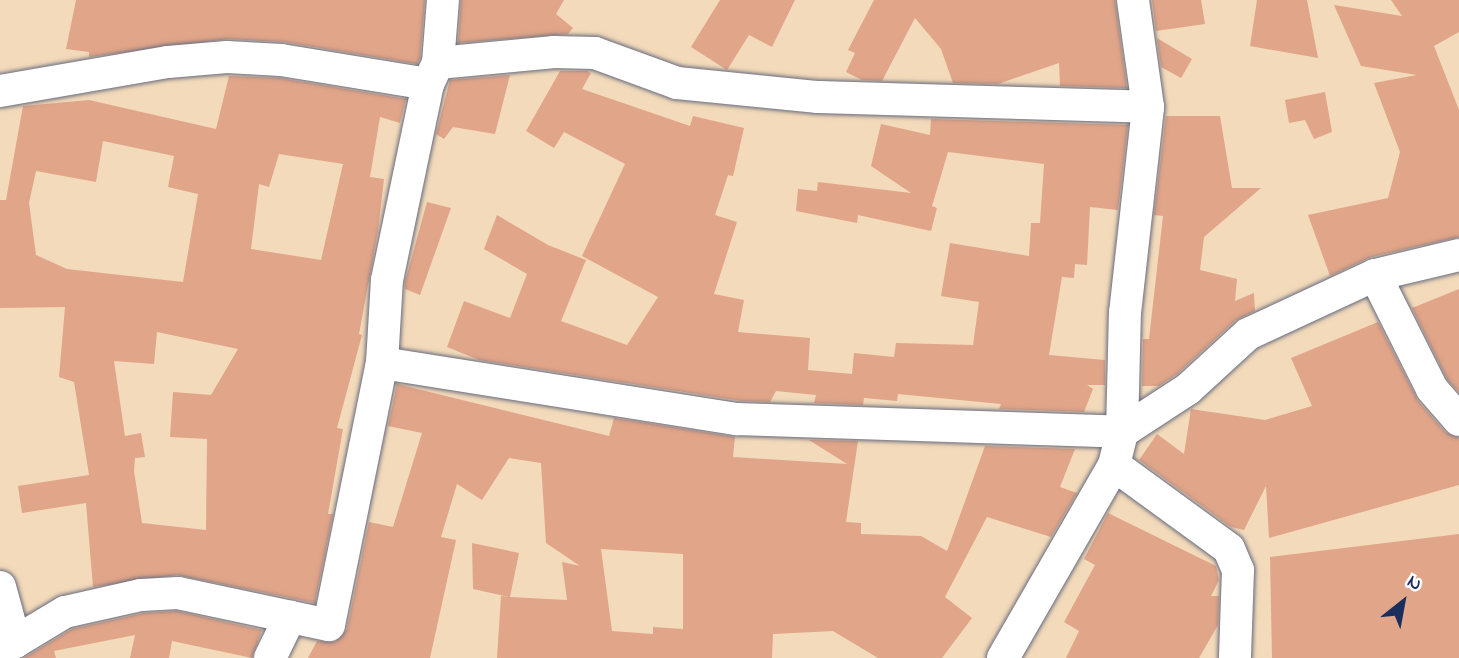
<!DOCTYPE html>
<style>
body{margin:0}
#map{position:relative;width:1459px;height:658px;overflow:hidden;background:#f3daba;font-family:"Indie Flower",sans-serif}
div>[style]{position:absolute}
.building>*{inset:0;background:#e1a589}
.roads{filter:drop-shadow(0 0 2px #676b7e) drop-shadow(0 0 2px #676b7e)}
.minor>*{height:32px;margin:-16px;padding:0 16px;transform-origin:16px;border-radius:16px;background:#fff}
span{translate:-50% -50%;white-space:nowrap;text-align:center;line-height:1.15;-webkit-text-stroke:5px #fff;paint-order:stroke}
.north{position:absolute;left:1368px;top:567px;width:70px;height:70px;-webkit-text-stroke:5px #fff;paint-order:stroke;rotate:31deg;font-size:19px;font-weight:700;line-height:28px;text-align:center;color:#1b2f5e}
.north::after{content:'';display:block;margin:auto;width:24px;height:32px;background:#1b2f5e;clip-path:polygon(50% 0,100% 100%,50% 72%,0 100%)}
</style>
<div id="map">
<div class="building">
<i style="clip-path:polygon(76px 0,425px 0,420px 58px,417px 64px,284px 42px,228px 39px,89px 57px,89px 52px,66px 49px)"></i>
<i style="clip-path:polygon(461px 0,564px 0,556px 14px,573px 28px,568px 34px,458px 43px)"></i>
<i style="clip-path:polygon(720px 0,795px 0,772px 47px,749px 35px,727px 70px,691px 47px)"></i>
<i style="clip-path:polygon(874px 0,1115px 0,1127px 88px,1060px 86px,1059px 63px,998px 84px,953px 83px,941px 49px,915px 18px,882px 81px,862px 80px,846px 72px,855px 53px,848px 50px)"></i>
<i style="clip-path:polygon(1152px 0,1201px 0,1205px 24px,1156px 31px)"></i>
<i style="clip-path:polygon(1257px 0,1307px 0,1318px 58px,1250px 46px)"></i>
<i style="clip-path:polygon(1391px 0,1459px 0,1459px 32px,1434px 46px,1459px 110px,1459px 237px,1371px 257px,1330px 276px,1308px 215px,1388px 198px,1400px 152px,1374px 83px,1417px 75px,1361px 66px,1334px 5px,1402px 16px)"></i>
<i style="clip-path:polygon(1157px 38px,1192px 59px,1181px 78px,1161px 67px)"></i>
<i style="clip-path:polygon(560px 71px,587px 71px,591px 73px,582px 89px,690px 126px,693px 116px,744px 128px,733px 176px,728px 175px,715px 215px,737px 222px,714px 294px,744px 300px,738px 332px,810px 338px,808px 370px,852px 374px,854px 353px,894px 357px,896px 343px,973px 345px,979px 302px,941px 296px,950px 243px,1029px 256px,1031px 223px,1040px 223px,1044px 164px,948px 152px,932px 206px,937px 208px,931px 231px,858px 215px,857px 223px,796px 211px,798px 189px,817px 191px,818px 182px,911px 193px,871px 166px,881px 124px,930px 135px,931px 119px,1128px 125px,1118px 210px,1090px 207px,1087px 265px,1075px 264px,1074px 278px,1062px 277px,1049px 355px,1105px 360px,1105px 385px,1087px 385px,1093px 389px,1084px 412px,999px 409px,1001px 404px,898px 394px,897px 401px,864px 398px,863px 405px,814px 403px,816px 395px,776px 391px,770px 402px,742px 401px,479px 360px,447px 347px,464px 301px,510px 318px,527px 274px,484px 249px,497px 215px,548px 245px,586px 260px,561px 321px,627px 345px,658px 297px,582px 256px,625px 164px,564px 132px,554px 148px,526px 131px)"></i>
<i style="clip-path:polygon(510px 75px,495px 134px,453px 127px,444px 139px,436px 134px,450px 80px)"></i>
<i style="clip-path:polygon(evenodd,229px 76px,279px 78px,406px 99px,400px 123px,380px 117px,370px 177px,384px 179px,378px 231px,359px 334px,362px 335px,337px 428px,343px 429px,328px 514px,333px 514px,315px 603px,177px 575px,93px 587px,86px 503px,22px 513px,18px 486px,89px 475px,74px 382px,59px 377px,65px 307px,0 308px,0 200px,6px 200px,23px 106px,89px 100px,216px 129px,229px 76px,103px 141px,174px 156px,168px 187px,198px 194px,183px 282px,67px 269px,36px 255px,29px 203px,36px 171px,96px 182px,103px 141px,229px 76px,279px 154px,343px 164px,321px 260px,251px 249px,259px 184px,269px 187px,279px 154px,229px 76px,157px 332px,238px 349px,211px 395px,173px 392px,170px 437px,207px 439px,206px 530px,142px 523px,134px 471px,135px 458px,145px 457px,141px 433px,125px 436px,114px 361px,154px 364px,157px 332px)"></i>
<i style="clip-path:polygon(1325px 92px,1332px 132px,1314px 139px,1305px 120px,1289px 123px,1285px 100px)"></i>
<i style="clip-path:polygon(1166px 116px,1220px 116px,1232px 188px,1261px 188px,1204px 237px,1200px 270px,1237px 279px,1235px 301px,1254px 293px,1255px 311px,1236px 320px,1177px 374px,1159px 386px,1142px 386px,1143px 339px,1149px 339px,1163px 216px,1154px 215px)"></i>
<i style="clip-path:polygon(427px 202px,451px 208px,420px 295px,405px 289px,405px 282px)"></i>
<i style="clip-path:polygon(1459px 289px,1459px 392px,1447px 379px,1412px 308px)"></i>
<i style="clip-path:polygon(1378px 322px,1418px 401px,1445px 432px,1459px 438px,1459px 485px,1269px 538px,1266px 486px,1244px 530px,1231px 527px,1139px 460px,1157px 434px,1184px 454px,1191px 409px,1265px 420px,1312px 406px,1291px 358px)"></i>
<i style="clip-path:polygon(evenodd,397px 384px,609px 436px,614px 418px,735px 437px,733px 457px,847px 464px,809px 440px,858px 441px,846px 522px,861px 523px,861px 534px,921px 536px,947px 551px,985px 446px,1075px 449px,1060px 487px,1077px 493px,1051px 537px,987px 517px,945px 597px,972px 618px,942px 658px,878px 658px,833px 631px,773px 634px,772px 658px,497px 658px,501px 596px,509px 597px,473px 589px,472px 543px,519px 553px,510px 597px,567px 600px,562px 562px,580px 566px,546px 543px,541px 463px,509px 458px,482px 500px,457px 484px,441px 537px,456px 540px,430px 658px,308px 658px,317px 641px,335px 642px,347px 629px,369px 522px,393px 527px,422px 433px,388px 426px,397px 384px,601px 549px,683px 554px,683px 629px,653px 627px,653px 634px,612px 631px,601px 549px)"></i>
<i style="clip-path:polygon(1108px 513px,1216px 566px,1219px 580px,1211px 596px,1219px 596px,1218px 625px,1199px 658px,1066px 658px,1079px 631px,1064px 622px,1095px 565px,1084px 559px)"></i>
<i style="clip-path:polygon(1459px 534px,1459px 658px,1272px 658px,1270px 557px)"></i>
<i style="clip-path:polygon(177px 611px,262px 630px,252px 658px,172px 641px,169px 658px,130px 658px,135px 635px,54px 651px,56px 658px,24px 658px,72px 629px,144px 613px)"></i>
</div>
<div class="roads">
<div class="minor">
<i style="left:438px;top:63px;width:117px;rotate:-5.4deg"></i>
<i style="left:554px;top:52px;width:41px;rotate:1.4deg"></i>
<i style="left:595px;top:53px;width:87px;rotate:20.1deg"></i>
<i style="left:677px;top:83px;width:142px;rotate:5.7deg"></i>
<i style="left:818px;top:97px;width:330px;rotate:1.7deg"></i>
<i style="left:0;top:91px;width:170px;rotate:-9.8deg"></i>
<i style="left:168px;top:62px;width:59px;rotate:-4.8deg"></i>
<i style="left:227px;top:57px;width:54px;rotate:3.2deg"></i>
<i style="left:281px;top:60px;width:149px;rotate:9.3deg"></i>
<i style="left:1375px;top:275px;width:86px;rotate:-13.4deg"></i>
<i style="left:382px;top:363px;width:83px;rotate:-86.6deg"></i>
<i style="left:387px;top:280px;width:200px;rotate:-78.2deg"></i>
<i style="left:428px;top:84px;width:23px;rotate:-65deg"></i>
<i style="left:438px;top:63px;width:63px;rotate:-85.5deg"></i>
<i style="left:1114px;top:465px;width:142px;rotate:36.1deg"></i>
<i style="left:1229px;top:549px;width:23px;rotate:67deg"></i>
<i style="left:1238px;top:570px;width:88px;rotate:92deg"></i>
<i style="left:0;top:587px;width:57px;rotate:74.7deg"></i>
<i style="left:0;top:646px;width:16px;rotate:-15deg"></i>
<i style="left:15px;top:642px;width:58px;rotate:-31deg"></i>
<i style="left:65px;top:612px;width:78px;rotate:-12.6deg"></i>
<i style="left:141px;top:595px;width:37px;rotate:-3deg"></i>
<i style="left:178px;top:593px;width:154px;rotate:12deg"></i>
<i style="left:329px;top:625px;width:267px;rotate:-78.6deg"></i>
<i style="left:382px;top:363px;width:359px;rotate:9deg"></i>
<i style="left:737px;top:419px;width:385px;rotate:1.9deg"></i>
<i style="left:1122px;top:432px;width:79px;rotate:-33.1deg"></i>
<i style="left:1188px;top:389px;width:81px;rotate:-42.5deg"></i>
<i style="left:1248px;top:334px;width:140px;rotate:-24.9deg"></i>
<i style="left:1375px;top:275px;width:127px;rotate:63.4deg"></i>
<i style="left:1432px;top:389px;width:41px;rotate:48.9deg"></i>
<i style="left:270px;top:658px;width:46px;rotate:-64deg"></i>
<i style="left:1003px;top:658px;width:223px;rotate:-60.1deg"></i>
<i style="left:1114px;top:465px;width:34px;rotate:-76deg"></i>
<i style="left:1122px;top:432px;width:119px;rotate:-88.6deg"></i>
<i style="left:1125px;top:313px;width:207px;rotate:-83.6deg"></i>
<i style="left:1148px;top:107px;width:108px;rotate:-98deg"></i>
</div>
</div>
<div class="north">N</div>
</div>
